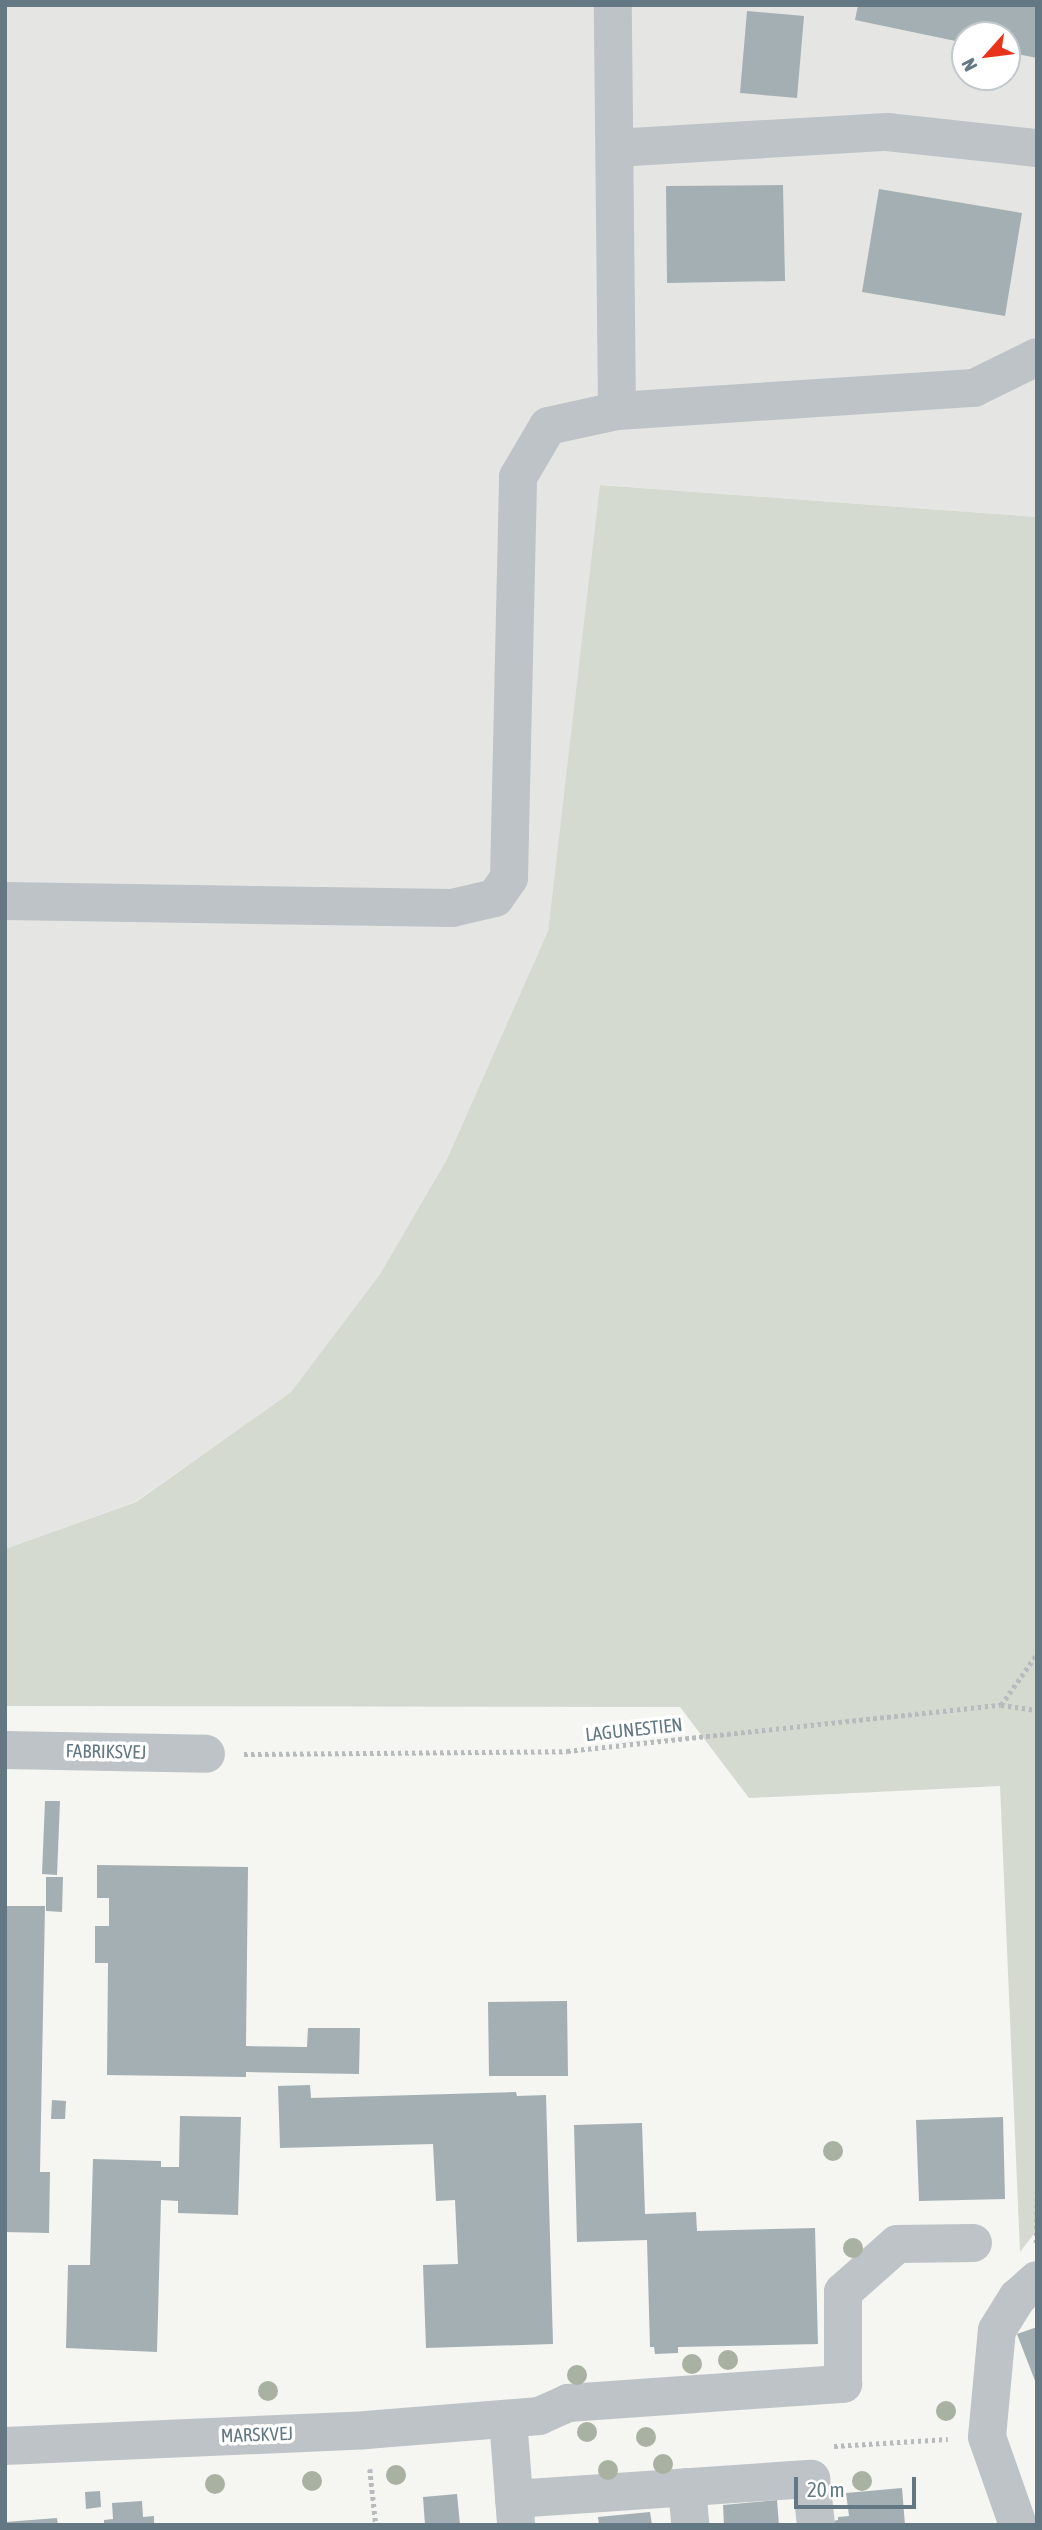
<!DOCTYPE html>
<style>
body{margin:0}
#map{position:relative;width:1042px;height:2530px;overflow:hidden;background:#f5f5f1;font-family:"Asap Condensed",sans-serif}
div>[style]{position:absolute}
.built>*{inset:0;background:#e5e6e4}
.green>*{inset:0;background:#d5dad0}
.building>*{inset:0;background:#a4afb3}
.path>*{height:4.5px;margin-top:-2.25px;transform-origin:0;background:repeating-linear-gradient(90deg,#b7bbbd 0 3.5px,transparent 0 7px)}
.minor>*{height:38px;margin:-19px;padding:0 19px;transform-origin:19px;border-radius:19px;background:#bdc3c6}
.trees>*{width:20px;height:20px;margin:-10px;border-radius:50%;background:#a8b1a2}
span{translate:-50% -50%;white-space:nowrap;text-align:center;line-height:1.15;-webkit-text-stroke:7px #fff;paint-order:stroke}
.street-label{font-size:19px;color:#637883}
.frame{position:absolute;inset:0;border:7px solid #637883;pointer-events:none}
.north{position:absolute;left:951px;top:21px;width:70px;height:70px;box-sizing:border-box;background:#fff;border:2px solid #c1c9cd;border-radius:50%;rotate:242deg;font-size:19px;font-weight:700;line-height:28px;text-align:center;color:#637883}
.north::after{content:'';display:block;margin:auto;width:24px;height:32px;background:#e8341d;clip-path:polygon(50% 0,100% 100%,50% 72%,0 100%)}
.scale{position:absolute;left:794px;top:2477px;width:122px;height:32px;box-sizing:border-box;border:4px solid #637883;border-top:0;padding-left:9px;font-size:21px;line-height:24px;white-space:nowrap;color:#637883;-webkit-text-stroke:5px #fff;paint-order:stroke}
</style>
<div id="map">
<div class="built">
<i style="clip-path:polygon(evenodd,5px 5px,1037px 5px,1037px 517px,601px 485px,548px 931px,447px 1159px,380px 1274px,291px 1392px,135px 1502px,5px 1549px,5px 5px,965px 35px,1007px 35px,1007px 77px,965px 77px,965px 35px)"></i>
</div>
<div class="green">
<i style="clip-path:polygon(600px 485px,1037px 517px,1037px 2230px,1020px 2252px,1000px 1786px,749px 1798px,680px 1707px,5px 1706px,5px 1549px,136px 1502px,291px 1392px,380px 1274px,447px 1159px,548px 931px)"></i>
</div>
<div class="building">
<i style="clip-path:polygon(858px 5px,1037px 5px,1037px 58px,1007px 52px,1007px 35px,965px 35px,965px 43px,855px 20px)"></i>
<i style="clip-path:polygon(747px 11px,804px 16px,797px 98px,740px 93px)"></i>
<i style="clip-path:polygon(783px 185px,785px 281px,667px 283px,666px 186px)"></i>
<i style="clip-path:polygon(879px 189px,1022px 213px,1005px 316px,862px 292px)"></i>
<i style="clip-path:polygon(45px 1801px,60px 1801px,57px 1875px,42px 1874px)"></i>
<i style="clip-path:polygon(97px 1865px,248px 1867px,246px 2046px,307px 2047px,308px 2028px,360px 2028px,359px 2074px,246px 2072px,246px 2077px,107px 2075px,108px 1963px,95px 1963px,95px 1926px,109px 1926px,109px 1898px,97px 1898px)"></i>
<i style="clip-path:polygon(46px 1877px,63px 1877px,62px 1912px,46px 1911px)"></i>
<i style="clip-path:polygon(5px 1906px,45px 1906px,40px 2172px,50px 2172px,49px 2233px,5px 2232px)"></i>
<i style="clip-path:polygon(567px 2001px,568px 2076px,489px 2076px,488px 2002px)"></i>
<i style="clip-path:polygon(310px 2085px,311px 2098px,516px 2092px,517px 2096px,546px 2095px,553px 2344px,426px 2348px,423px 2265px,458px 2264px,455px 2200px,436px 2201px,433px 2144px,280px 2148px,278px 2086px)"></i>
<i style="clip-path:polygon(52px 2100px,66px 2101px,65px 2119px,51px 2119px)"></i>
<i style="clip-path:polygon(180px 2116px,241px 2117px,238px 2215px,178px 2213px,178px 2201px,161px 2200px,157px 2352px,66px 2348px,68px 2265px,90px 2265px,93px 2159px,161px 2161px,161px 2167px,179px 2167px)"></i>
<i style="clip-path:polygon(1003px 2117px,1005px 2199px,919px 2201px,916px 2120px)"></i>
<i style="clip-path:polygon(642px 2123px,645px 2214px,696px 2212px,697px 2231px,815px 2228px,818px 2344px,678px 2347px,678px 2353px,655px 2354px,654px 2347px,650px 2347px,647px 2240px,577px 2242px,574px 2125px)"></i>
<i style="clip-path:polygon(1037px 2327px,1037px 2386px,1017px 2334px)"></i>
<i style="clip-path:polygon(902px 2488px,905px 2525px,828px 2525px,828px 2522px,838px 2520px,838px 2517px,849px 2516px,846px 2493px)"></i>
<i style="clip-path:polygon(100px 2491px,101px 2507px,86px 2509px,85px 2492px)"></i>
<i style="clip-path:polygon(457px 2494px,460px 2525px,425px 2525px,423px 2497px)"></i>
<i style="clip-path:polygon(777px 2500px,779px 2525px,724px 2525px,723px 2505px)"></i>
<i style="clip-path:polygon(142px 2501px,143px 2517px,154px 2516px,154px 2525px,104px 2525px,104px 2520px,113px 2519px,112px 2503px)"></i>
<i style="clip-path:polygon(650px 2512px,652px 2525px,599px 2525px,598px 2517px)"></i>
<i style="clip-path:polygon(57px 2518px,58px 2525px,5px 2525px,5px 2522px)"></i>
</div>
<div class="path">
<i style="left:1001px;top:1705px;width:36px;rotate:8deg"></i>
<i style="left:244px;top:1754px;width:323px;rotate:-0.5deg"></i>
<i style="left:567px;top:1751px;width:436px;rotate:-6.1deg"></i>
<i style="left:1001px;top:1705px;width:62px;rotate:-54.8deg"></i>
<i style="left:1036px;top:2243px;width:53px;rotate:-88.9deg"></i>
<i style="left:834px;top:2446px;width:114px;rotate:-3.5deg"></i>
<i style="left:370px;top:2469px;width:56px;rotate:83.9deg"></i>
</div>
<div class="minor">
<i style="left:615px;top:148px;width:272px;rotate:-3.4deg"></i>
<i style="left:887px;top:132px;width:151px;rotate:6.1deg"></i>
<i style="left:617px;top:411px;width:358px;rotate:-3.7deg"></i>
<i style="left:974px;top:388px;width:70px;rotate:-26.2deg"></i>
<i style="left:5px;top:901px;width:447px;rotate:0.9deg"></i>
<i style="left:452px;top:908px;width:44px;rotate:-13.1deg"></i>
<i style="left:495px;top:898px;width:24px;rotate:-55deg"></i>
<i style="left:509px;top:878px;width:401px;rotate:-88.7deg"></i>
<i style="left:518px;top:477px;width:59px;rotate:-59.5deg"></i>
<i style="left:548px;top:426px;width:71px;rotate:-12.3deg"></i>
<i style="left:617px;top:411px;width:406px;rotate:-90.6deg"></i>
<i style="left:5px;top:1750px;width:201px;rotate:1.1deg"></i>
<i style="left:508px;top:2419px;width:104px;rotate:85.6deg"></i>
<i style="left:5px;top:2446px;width:361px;rotate:-2.5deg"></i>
<i style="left:366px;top:2430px;width:174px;rotate:-4.6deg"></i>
<i style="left:539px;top:2416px;width:32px;rotate:-24deg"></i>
<i style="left:568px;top:2403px;width:276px;rotate:-4deg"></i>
<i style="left:843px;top:2384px;width:92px;rotate:-90deg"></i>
<i style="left:843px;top:2292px;width:72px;rotate:-41.6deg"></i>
<i style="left:897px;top:2244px;width:76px;rotate:-0.8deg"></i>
<i style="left:687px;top:2487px;width:38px;rotate:85deg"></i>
<i style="left:514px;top:2499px;width:298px;rotate:-3.9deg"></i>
<i style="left:811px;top:2479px;width:46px;rotate:83.8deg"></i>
<i style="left:1018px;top:2525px;width:93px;rotate:-109.4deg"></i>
<i style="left:987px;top:2437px;width:107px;rotate:-84.7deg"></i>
<i style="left:997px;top:2330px;width:39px;rotate:-58deg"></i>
<i style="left:1018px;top:2297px;width:25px;rotate:-42deg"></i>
</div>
<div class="trees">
<i style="left:833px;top:2151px"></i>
<i style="left:853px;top:2248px"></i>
<i style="left:728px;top:2360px"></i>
<i style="left:692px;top:2364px"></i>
<i style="left:577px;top:2375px"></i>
<i style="left:268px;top:2391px"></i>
<i style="left:946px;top:2411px"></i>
<i style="left:587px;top:2432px"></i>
<i style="left:646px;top:2437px"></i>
<i style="left:663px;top:2464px"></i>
<i style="left:608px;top:2470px"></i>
<i style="left:396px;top:2475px"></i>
<i style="left:312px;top:2481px"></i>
<i style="left:862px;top:2481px"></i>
<i style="left:215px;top:2484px"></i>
</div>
<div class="street-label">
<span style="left:634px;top:1730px;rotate:-6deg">LAGUNESTIEN</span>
<span style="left:106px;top:1752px;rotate:1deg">FABRIKSVEJ</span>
<span style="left:257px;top:2435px;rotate:-2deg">MARSKVEJ</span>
</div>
<div class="frame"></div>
<div class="north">N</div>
<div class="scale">20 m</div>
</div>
